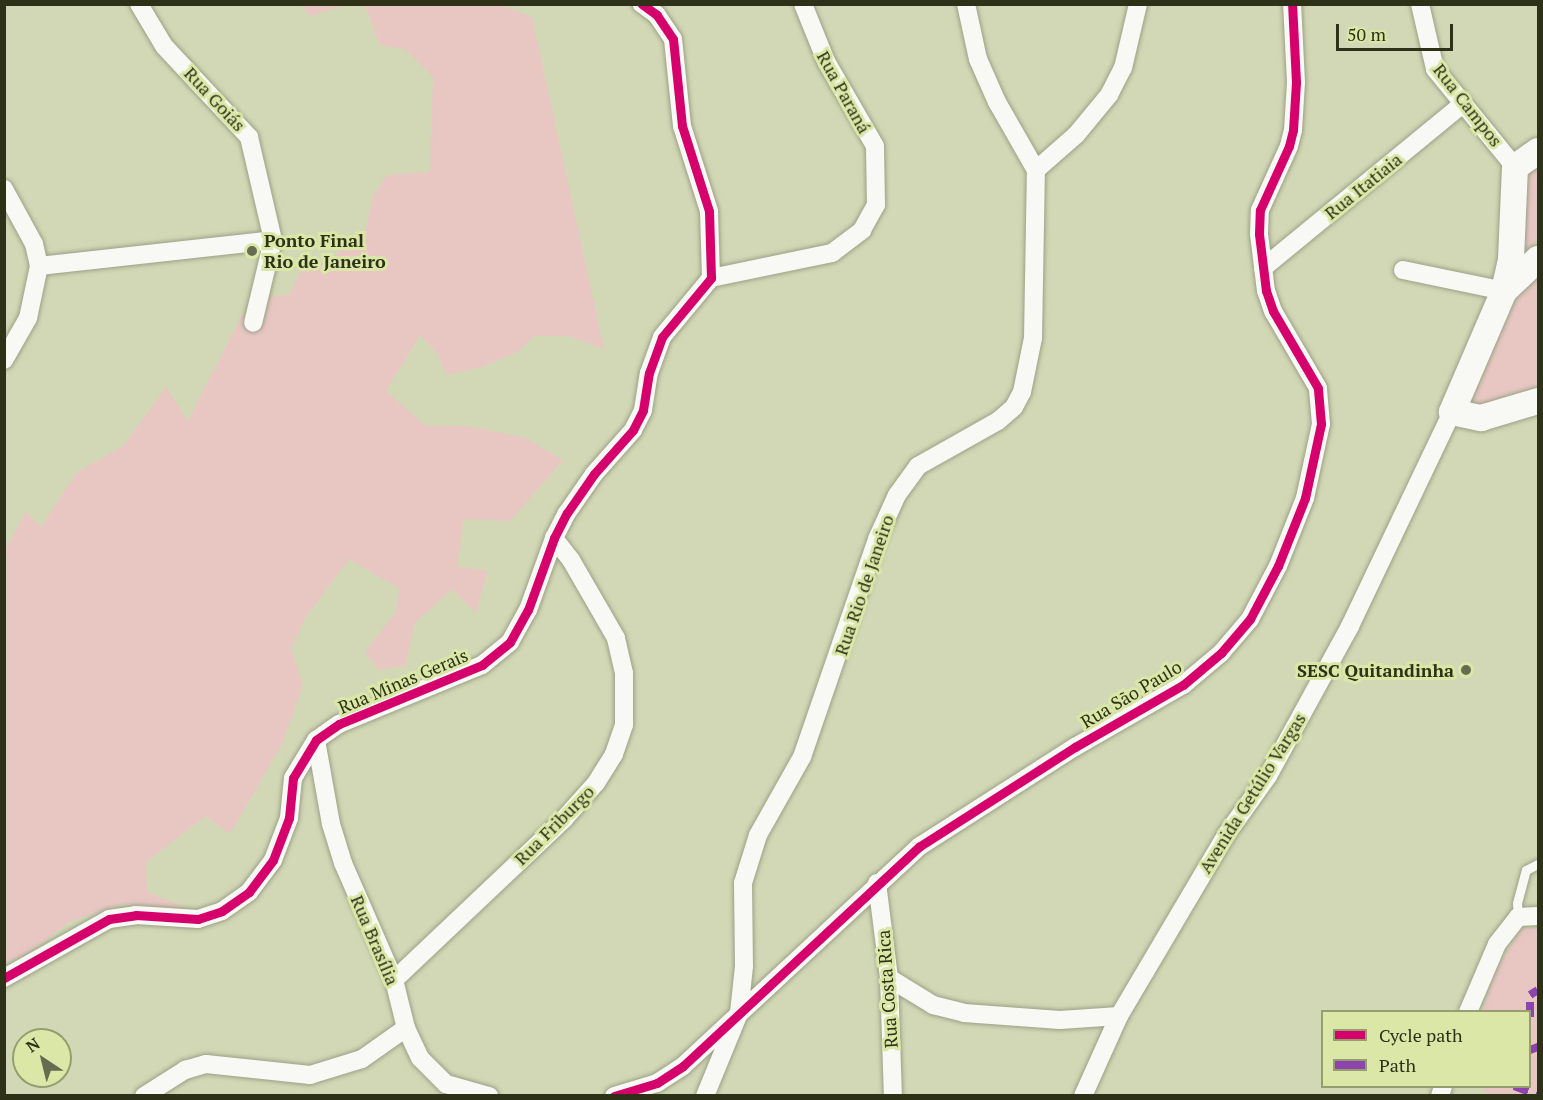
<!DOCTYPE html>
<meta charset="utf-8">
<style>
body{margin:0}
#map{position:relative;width:1543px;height:1100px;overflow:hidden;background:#d2d8b6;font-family:"PT Serif",serif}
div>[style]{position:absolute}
.green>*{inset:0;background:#e8c7c3}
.roads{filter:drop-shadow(0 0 2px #9ca186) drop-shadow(0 0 2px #9ca186)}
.lane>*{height:9px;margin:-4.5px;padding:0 4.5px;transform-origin:4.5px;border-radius:4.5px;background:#f8f9f4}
.street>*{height:18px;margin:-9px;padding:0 9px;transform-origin:9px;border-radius:9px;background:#f8f9f4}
.secondary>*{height:26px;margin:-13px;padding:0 13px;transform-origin:13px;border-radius:13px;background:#f8f9f4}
.quiet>*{height:8px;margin-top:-4px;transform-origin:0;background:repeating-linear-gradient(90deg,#8e44ad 0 15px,transparent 0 23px)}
.cycleway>*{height:9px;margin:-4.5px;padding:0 4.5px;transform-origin:4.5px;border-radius:4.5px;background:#d6006c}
.dots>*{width:16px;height:16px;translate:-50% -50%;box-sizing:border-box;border:3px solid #dae7a7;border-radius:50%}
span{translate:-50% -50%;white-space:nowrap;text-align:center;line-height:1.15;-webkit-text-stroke:6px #dae7a7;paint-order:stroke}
.street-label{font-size:18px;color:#2d3118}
.poi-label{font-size:18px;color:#2d3118;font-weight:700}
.left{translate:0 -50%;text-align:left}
.right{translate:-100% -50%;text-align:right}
.frame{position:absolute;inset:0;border:6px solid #2d3118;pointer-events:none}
.legend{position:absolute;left:1321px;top:1010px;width:210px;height:78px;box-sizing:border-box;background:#dae7a7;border:2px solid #959e6e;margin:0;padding:8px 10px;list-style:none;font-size:18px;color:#2d3118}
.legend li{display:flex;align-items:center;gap:12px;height:30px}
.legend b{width:30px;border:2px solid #959e6e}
.north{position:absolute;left:12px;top:1028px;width:60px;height:60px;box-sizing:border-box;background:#dae7a7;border:2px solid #959e6e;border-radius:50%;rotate:325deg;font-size:16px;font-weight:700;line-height:24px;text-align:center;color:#2d3118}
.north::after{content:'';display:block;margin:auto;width:21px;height:27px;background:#676b4f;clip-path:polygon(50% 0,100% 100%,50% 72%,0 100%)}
.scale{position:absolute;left:1336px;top:24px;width:117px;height:27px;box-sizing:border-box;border:3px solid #2d3118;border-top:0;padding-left:8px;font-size:18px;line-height:21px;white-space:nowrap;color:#2d3118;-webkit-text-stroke:4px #dae7a7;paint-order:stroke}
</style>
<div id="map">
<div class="green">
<i style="clip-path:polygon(302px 5px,348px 5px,310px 16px)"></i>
<i style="clip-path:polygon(365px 5px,501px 5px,532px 17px,604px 349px,569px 336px,534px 336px,519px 351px,482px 367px,446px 375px,438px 354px,420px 335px,386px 391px,426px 426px,467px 426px,526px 438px,563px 460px,510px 521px,464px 519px,457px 567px,488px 570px,476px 613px,452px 589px,414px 624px,406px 665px,379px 670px,365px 652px,395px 613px,400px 589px,349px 559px,306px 617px,291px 648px,303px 686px,282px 744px,230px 834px,206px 816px,146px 862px,147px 892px,189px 909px,121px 904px,69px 922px,26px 955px,5px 963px,4px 552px,26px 512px,41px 527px,77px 472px,123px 446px,166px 387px,188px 421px,243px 313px,262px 297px,289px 295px,303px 266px,318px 267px,365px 234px,373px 196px,387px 175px,430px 172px,433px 77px,405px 49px,380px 45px)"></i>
<i style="clip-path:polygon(1538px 162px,1538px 239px,1522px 262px,1526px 174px)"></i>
<i style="clip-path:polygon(1538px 273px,1538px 390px,1513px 393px,1481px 407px,1473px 403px,1471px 394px,1515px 301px)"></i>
<i style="clip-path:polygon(1538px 927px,1538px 1095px,1491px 1095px,1481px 1087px,1530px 1086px,1530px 1012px,1482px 1011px,1496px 969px,1522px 928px)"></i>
</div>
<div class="roads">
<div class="lane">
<i style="left:1518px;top:917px;width:14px;rotate:-94deg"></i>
<i style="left:1517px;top:903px;width:34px;rotate:-75deg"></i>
<i style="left:1526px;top:870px;width:13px;rotate:-27deg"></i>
</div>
<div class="street">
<i style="left:139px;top:4px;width:49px;rotate:59.2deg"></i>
<i style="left:164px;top:46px;width:125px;rotate:47deg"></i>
<i style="left:249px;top:137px;width:106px;rotate:76.9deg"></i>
<i style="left:273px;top:240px;width:85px;rotate:103.5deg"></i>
<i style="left:966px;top:4px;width:56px;rotate:77.7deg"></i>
<i style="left:978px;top:59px;width:47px;rotate:66.2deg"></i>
<i style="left:997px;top:102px;width:78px;rotate:60.2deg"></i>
<i style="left:1420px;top:4px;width:67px;rotate:77deg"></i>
<i style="left:1435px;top:69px;width:127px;rotate:50.8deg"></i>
<i style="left:4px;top:189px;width:63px;rotate:61.4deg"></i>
<i style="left:34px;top:244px;width:23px;rotate:77deg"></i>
<i style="left:39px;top:266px;width:53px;rotate:101.9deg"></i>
<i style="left:28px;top:318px;width:48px;rotate:119.7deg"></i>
<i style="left:39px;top:266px;width:235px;rotate:-6.3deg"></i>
<i style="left:1263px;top:268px;width:259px;rotate:-39.4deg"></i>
<i style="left:1403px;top:270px;width:103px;rotate:11.7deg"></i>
<i style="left:711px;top:278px;width:124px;rotate:-11.7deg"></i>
<i style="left:832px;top:253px;width:38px;rotate:-37deg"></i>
<i style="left:862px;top:230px;width:29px;rotate:-61deg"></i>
<i style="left:876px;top:205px;width:59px;rotate:-91deg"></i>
<i style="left:875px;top:146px;width:98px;rotate:-120deg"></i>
<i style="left:826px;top:61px;width:61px;rotate:-112deg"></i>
<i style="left:316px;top:740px;width:85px;rotate:79.9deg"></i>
<i style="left:331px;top:824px;width:41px;rotate:72.9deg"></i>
<i style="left:343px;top:863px;width:128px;rotate:66.4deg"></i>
<i style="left:394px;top:980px;width:49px;rotate:76deg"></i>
<i style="left:406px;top:1028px;width:33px;rotate:65deg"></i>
<i style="left:420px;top:1058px;width:37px;rotate:45deg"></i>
<i style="left:446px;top:1084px;width:45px;rotate:15.6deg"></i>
<i style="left:877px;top:883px;width:96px;rotate:82.8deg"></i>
<i style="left:889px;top:978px;width:118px;rotate:88.1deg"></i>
<i style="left:4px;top:978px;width:120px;rotate:-29.3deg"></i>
<i style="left:109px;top:919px;width:27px;rotate:-8deg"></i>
<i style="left:136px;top:915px;width:62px;rotate:3.7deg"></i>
<i style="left:198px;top:919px;width:25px;rotate:-18deg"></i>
<i style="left:222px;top:911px;width:33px;rotate:-35deg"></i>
<i style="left:249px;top:892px;width:40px;rotate:-53deg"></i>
<i style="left:273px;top:860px;width:45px;rotate:-69.1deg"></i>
<i style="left:289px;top:818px;width:40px;rotate:-84.3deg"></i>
<i style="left:293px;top:778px;width:44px;rotate:-58.8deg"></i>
<i style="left:316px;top:740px;width:28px;rotate:-35deg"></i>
<i style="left:339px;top:724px;width:155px;rotate:-22.4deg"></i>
<i style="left:482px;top:665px;width:36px;rotate:-39deg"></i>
<i style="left:510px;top:642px;width:37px;rotate:-61deg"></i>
<i style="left:528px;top:610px;width:77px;rotate:-70.1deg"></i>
<i style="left:554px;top:538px;width:28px;rotate:-63deg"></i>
<i style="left:567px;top:513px;width:47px;rotate:-55.3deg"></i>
<i style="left:594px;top:474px;width:59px;rotate:-48.4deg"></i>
<i style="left:633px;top:430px;width:22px;rotate:-63deg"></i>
<i style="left:643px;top:410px;width:37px;rotate:-81deg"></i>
<i style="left:649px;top:373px;width:38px;rotate:-70deg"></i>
<i style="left:662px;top:337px;width:77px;rotate:-50.3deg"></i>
<i style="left:711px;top:278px;width:67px;rotate:-91.7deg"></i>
<i style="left:709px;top:211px;width:89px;rotate:-107.6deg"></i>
<i style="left:682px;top:126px;width:87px;rotate:-95.9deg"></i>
<i style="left:673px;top:39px;width:29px;rotate:-124deg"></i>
<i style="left:657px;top:15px;width:19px;rotate:-144deg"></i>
<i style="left:889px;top:978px;width:52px;rotate:31.5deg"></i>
<i style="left:933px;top:1005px;width:32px;rotate:14deg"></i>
<i style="left:964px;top:1013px;width:96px;rotate:4.2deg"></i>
<i style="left:1060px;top:1020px;width:59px;rotate:-3.9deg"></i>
<i style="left:394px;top:980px;width:234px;rotate:-43.4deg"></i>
<i style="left:564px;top:819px;width:48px;rotate:-48.4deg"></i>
<i style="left:596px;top:783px;width:34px;rotate:-58deg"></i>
<i style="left:614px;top:754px;width:31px;rotate:-71deg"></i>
<i style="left:624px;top:725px;width:52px;rotate:-90deg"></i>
<i style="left:624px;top:673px;width:36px;rotate:-103deg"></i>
<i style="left:616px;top:638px;width:90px;rotate:-120deg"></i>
<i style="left:571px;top:560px;width:28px;rotate:-128deg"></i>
<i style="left:1468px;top:1012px;width:74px;rotate:-66.9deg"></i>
<i style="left:1497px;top:944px;width:34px;rotate:-52deg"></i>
<i style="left:1518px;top:917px;width:20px;rotate:-3deg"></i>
<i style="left:144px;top:1096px;width:49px;rotate:-32.4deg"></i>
<i style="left:185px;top:1070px;width:22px;rotate:-16deg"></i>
<i style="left:206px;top:1064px;width:105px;rotate:6deg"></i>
<i style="left:310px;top:1075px;width:54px;rotate:-17.1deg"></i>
<i style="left:362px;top:1059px;width:54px;rotate:-35.2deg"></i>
<i style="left:614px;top:1096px;width:45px;rotate:-16.8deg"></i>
<i style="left:657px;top:1083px;width:31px;rotate:-33deg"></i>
<i style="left:683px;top:1066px;width:323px;rotate:-42.9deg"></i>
<i style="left:920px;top:846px;width:184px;rotate:-32.6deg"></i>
<i style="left:1075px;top:747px;width:125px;rotate:-29.9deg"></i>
<i style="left:1183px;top:685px;width:50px;rotate:-40.1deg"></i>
<i style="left:1221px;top:653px;width:45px;rotate:-49.5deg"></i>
<i style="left:1250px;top:619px;width:60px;rotate:-62.2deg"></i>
<i style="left:1278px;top:566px;width:73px;rotate:-68.3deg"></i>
<i style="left:1305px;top:498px;width:76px;rotate:-77.8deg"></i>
<i style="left:1321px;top:424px;width:36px;rotate:-95deg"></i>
<i style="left:1318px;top:388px;width:89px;rotate:-120.3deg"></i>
<i style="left:1273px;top:311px;width:21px;rotate:-109deg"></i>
<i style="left:1266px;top:291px;width:57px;rotate:-97deg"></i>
<i style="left:1259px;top:234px;width:24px;rotate:-88deg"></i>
<i style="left:1260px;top:210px;width:70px;rotate:-65.6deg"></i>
<i style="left:1289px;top:146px;width:16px;rotate:-76deg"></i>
<i style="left:1293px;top:130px;width:48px;rotate:-86.4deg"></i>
<i style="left:1296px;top:82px;width:78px;rotate:-92.9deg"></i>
<i style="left:705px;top:1096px;width:90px;rotate:-67.7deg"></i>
<i style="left:739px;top:1013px;width:47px;rotate:-83.9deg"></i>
<i style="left:744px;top:966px;width:83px;rotate:-90.7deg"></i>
<i style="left:743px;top:883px;width:50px;rotate:-72.6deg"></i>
<i style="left:758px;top:835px;width:90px;rotate:-60.6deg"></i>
<i style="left:802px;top:757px;width:231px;rotate:-71deg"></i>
<i style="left:877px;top:539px;width:48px;rotate:-65.6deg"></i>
<i style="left:897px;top:495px;width:36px;rotate:-54deg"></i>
<i style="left:918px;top:466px;width:92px;rotate:-29.4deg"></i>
<i style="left:998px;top:421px;width:21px;rotate:-41deg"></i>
<i style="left:1014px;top:407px;width:17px;rotate:-62deg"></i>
<i style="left:1022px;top:392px;width:55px;rotate:-78.5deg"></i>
<i style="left:1033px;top:338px;width:168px;rotate:-89deg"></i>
<i style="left:1036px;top:170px;width:53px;rotate:-41.2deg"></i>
<i style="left:1076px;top:135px;width:52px;rotate:-50.5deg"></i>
<i style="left:1109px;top:95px;width:30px;rotate:-63deg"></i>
<i style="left:1123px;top:68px;width:66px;rotate:-76.8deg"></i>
<i style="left:1083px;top:1096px;width:88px;rotate:-65.8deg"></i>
<i style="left:1119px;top:1016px;width:210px;rotate:-59.4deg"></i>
<i style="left:1226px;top:835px;width:72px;rotate:-54.6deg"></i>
<i style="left:1268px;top:776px;width:171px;rotate:-61.3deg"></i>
<i style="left:1350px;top:626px;width:237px;rotate:-64.5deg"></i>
<i style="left:1440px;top:1096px;width:10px;rotate:-73deg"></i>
</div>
<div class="secondary">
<i style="left:1538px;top:151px;width:28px;rotate:145deg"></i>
<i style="left:1515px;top:167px;width:93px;rotate:92.5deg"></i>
<i style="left:1511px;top:260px;width:32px;rotate:103deg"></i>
<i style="left:1504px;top:291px;width:132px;rotate:113.3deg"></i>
<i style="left:1452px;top:412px;width:30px;rotate:12deg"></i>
<i style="left:1481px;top:418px;width:59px;rotate:-16.6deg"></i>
<i style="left:1504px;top:291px;width:47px;rotate:-43.3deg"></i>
</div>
</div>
<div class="quiet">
<i style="left:1530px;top:1017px;width:22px;rotate:-90deg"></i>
<i style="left:1530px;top:995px;width:9px;rotate:-32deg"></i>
<i style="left:1530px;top:1050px;width:9px;rotate:-21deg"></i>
<i style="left:1514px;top:1086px;width:26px;rotate:21deg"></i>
</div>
<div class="cycleway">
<i style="left:4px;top:978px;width:120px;rotate:-29.3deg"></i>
<i style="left:109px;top:919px;width:27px;rotate:-8deg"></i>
<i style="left:136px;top:915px;width:62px;rotate:3.7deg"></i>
<i style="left:198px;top:919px;width:25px;rotate:-18deg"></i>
<i style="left:222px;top:911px;width:33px;rotate:-35deg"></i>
<i style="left:249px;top:892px;width:40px;rotate:-53deg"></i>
<i style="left:273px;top:860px;width:45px;rotate:-69.1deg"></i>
<i style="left:289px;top:818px;width:40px;rotate:-84.3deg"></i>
<i style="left:293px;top:778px;width:44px;rotate:-58.8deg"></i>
<i style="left:316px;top:740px;width:28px;rotate:-35deg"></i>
<i style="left:339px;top:724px;width:155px;rotate:-22.4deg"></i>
<i style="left:482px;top:665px;width:36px;rotate:-39deg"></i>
<i style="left:510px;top:642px;width:37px;rotate:-61deg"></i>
<i style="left:528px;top:610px;width:77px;rotate:-70.1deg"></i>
<i style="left:554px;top:538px;width:28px;rotate:-63deg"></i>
<i style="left:567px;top:513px;width:47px;rotate:-55.3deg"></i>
<i style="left:594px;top:474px;width:59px;rotate:-48.4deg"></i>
<i style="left:633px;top:430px;width:22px;rotate:-63deg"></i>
<i style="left:643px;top:410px;width:37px;rotate:-81deg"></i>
<i style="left:649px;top:373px;width:38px;rotate:-70deg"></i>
<i style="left:662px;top:337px;width:77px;rotate:-50.3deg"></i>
<i style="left:711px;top:278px;width:67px;rotate:-91.7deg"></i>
<i style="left:709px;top:211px;width:89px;rotate:-107.6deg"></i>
<i style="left:682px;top:126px;width:87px;rotate:-95.9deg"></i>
<i style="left:673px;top:39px;width:29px;rotate:-124deg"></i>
<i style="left:657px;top:15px;width:19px;rotate:-144deg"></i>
<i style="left:614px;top:1096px;width:45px;rotate:-16.8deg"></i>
<i style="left:657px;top:1083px;width:31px;rotate:-33deg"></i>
<i style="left:683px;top:1066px;width:323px;rotate:-42.9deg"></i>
<i style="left:920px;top:846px;width:184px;rotate:-32.6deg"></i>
<i style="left:1075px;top:747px;width:125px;rotate:-29.9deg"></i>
<i style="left:1183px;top:685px;width:50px;rotate:-40.1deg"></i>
<i style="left:1221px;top:653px;width:45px;rotate:-49.5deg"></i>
<i style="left:1250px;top:619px;width:60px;rotate:-62.2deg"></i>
<i style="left:1278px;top:566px;width:73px;rotate:-68.3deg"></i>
<i style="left:1305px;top:498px;width:76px;rotate:-77.8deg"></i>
<i style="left:1321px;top:424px;width:36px;rotate:-95deg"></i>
<i style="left:1318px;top:388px;width:89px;rotate:-120.3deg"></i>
<i style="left:1273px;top:311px;width:21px;rotate:-109deg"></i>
<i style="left:1266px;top:291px;width:57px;rotate:-97deg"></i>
<i style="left:1259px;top:234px;width:24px;rotate:-88deg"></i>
<i style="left:1260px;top:210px;width:70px;rotate:-65.6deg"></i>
<i style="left:1289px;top:146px;width:16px;rotate:-76deg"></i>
<i style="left:1293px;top:130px;width:48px;rotate:-86.4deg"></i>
<i style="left:1296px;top:82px;width:78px;rotate:-92.9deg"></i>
</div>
<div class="dots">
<i style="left:252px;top:251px;background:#676b4f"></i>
<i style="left:1466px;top:670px;background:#676b4f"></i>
</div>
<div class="street-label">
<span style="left:844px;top:92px;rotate:61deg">Rua Paraná</span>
<span style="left:215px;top:99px;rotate:47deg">Rua Goiás</span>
<span style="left:1468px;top:105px;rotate:52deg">Rua Campos</span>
<span style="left:1363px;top:186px;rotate:-39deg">Rua Itatiaia</span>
<span style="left:864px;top:585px;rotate:-71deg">Rua Rio de Janeiro</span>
<span style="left:403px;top:681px;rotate:-23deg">Rua Minas Gerais</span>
<span style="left:1131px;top:694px;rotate:-31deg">Rua São Paulo</span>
<span style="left:1252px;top:793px;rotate:-58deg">Avenida Getúlio Vargas</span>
<span style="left:554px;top:825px;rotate:-45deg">Rua Friburgo</span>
<span style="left:375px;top:940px;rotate:67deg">Rua Brasília</span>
<span style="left:887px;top:989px;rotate:-94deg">Rua Costa Rica</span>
</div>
<div class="poi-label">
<span class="left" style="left:264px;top:251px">Ponto Final<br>Rio de Janeiro</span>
<span class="right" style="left:1454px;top:670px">SESC Quitandinha</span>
</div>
<div class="frame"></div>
<ul class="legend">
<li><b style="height:8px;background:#d6006c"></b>Cycle path</li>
<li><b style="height:8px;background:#8e44ad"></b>Path</li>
</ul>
<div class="north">N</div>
<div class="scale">50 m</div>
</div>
